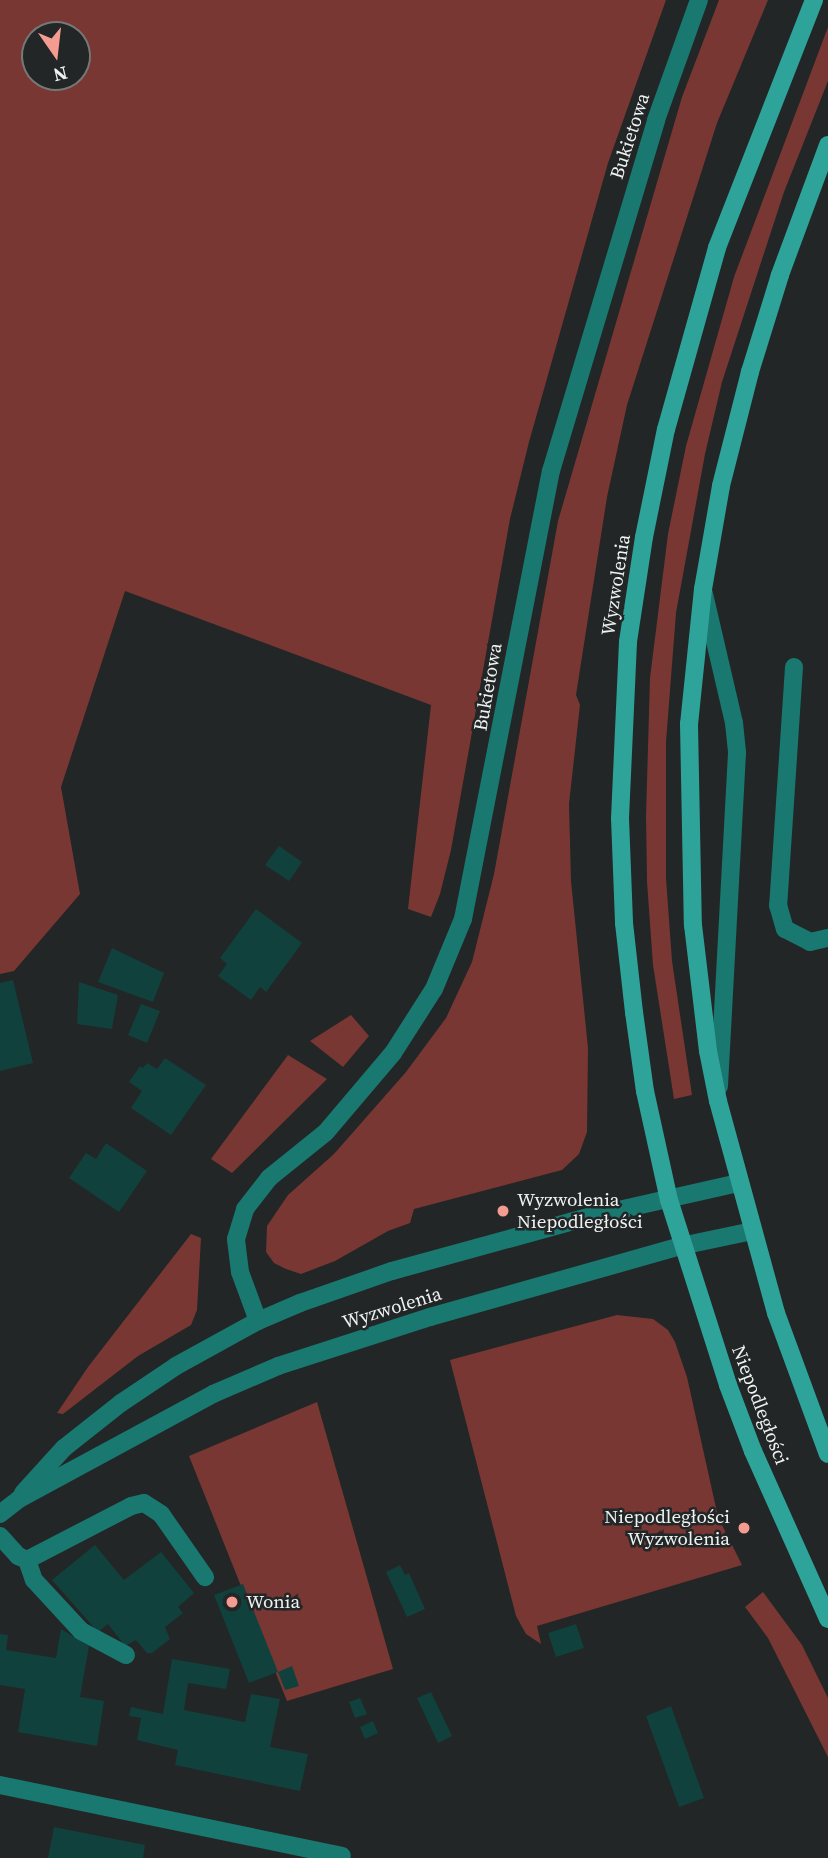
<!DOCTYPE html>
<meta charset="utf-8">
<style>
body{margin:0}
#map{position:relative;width:828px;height:1858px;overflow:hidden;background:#222626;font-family:"Source Serif 4",serif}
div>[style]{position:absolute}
.green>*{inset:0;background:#783732}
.building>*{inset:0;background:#11413c}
.service>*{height:18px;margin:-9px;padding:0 9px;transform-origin:9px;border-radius:9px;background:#197870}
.minor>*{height:18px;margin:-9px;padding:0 9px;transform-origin:9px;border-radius:9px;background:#197870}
.tertiary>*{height:18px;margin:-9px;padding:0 9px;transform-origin:9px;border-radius:9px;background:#197870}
.secondary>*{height:18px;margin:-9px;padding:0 9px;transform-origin:9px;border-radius:9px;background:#2ea399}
.dots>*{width:19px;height:19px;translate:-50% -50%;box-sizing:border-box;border:4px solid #222626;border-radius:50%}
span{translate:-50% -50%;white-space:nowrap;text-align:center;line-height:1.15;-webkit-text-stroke:5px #222626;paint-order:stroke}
.street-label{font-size:19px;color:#eef2f1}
.poi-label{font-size:19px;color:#eef2f1}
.left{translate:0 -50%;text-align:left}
.right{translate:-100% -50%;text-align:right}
.north{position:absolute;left:21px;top:21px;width:70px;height:70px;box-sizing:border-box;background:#222626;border:2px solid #747877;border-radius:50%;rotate:166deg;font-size:19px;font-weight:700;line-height:28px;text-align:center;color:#eef2f1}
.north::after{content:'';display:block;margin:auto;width:24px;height:32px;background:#f59c92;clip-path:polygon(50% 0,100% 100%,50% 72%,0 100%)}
</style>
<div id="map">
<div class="green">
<i style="clip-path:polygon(evenodd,0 0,666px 0,608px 163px,529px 442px,510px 519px,451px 850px,440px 894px,431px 917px,408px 909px,431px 705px,125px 591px,61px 787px,80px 894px,14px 971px,0 974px,0 0,35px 35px,77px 35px,77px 77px,35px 77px,35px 35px)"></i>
<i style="clip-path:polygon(719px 0,768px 0,717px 123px,627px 405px,607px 497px,576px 695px,580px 705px,569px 804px,571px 881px,588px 1048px,587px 1132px,579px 1154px,562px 1170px,414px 1209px,410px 1223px,388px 1231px,335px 1261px,301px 1274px,286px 1269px,274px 1263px,266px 1252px,267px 1226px,288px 1195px,334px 1154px,406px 1072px,446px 1018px,472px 962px,494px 874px,558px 521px,682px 97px)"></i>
<i style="clip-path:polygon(828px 27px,828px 81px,784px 192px,722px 382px,705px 454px,676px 613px,666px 742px,666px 878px,672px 961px,692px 1095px,674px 1099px,653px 965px,647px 882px,646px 816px,650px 678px,668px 534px,686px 446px,734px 277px)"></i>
<i style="clip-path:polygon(351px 1015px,369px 1036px,343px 1067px,310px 1041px)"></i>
<i style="clip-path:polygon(288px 1055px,327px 1079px,232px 1173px,211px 1159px)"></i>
<i style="clip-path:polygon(191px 1234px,201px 1238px,197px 1310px,191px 1325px,138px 1356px,63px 1414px,57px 1413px,88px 1367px)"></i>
<i style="clip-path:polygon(617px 1315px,653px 1319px,668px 1330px,675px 1342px,687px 1377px,718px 1517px,742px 1565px,537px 1626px,541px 1644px,526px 1634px,516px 1616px,450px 1360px)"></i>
<i style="clip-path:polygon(317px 1402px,393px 1669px,287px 1701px,189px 1456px)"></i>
<i style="clip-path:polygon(763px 1592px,802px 1645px,828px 1698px,828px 1757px,768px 1638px,745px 1607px)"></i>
</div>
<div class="building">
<i style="clip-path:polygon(279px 846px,302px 862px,289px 881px,265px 865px)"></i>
<i style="clip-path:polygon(256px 909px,302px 943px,266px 992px,260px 987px,251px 1000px,218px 976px,227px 964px,220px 958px)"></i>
<i style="clip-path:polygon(112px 948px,164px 973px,153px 1002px,98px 982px)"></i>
<i style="clip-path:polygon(13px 980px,33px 1063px,0 1071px,0 983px)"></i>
<i style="clip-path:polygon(79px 982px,118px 995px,112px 1029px,77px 1024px)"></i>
<i style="clip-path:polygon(141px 1004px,160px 1011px,147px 1043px,128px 1035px)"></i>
<i style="clip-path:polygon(165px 1058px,206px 1085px,171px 1135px,131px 1108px,142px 1091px,129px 1082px,140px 1066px,143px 1068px,147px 1063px,157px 1069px)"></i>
<i style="clip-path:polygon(106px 1143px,147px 1171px,119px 1212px,69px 1178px,86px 1153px,96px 1159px)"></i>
<i style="clip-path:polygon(95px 1545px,124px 1580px,161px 1552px,194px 1593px,178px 1607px,183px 1613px,165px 1627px,170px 1639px,152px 1653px,147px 1653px,136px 1640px,125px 1646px,108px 1624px,98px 1632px,52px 1580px)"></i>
<i style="clip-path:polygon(400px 1565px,405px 1575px,409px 1573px,425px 1609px,407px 1617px,386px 1572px)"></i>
<i style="clip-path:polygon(243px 1584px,278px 1672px,249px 1683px,214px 1595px)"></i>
<i style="clip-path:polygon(576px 1624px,584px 1648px,556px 1657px,548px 1633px)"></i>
<i style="clip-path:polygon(61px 1629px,89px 1646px,80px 1697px,104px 1701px,97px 1746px,18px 1732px,25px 1689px,0 1685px,0 1634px,8px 1635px,6px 1650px,56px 1658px)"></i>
<i style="clip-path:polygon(172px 1659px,230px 1669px,226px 1689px,188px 1683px,184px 1710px,245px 1722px,251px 1694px,280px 1699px,270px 1747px,308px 1754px,300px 1791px,175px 1765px,178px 1750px,137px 1740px,141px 1718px,129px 1716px,131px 1707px,163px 1714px)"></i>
<i style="clip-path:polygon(292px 1666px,299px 1686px,285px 1690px,278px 1672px)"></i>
<i style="clip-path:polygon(431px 1692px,452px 1736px,438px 1743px,417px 1698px)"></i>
<i style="clip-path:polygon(360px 1698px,367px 1714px,355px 1718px,349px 1702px)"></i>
<i style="clip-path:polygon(671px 1706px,704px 1798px,679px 1807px,646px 1716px)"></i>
<i style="clip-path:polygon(373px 1721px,378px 1733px,365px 1739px,360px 1727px)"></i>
<i style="clip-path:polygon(54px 1827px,145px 1845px,143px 1858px,48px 1858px)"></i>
</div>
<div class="service">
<i style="left:704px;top:594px;width:132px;rotate:76.9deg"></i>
<i style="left:734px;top:723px;width:30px;rotate:84deg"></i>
<i style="left:737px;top:753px;width:334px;rotate:93.1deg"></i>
<i style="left:0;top:1536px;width:27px;rotate:48deg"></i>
<i style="left:18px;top:1556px;width:10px;rotate:24deg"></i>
<i style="left:27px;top:1560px;width:117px;rotate:-27.4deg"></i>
<i style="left:131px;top:1506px;width:13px;rotate:-13deg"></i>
<i style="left:144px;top:1503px;width:20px;rotate:33deg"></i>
<i style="left:161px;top:1514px;width:77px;rotate:55.1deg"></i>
<i style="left:27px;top:1560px;width:21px;rotate:71deg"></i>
<i style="left:34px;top:1580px;width:69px;rotate:47.3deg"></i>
<i style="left:81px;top:1631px;width:51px;rotate:28.1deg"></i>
<i style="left:0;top:1785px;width:349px;rotate:11.7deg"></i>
</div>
<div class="minor">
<i style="left:794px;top:667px;width:239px;rotate:93.8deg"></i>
<i style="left:778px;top:905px;width:25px;rotate:74deg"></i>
<i style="left:785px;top:929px;width:28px;rotate:27deg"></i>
<i style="left:810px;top:942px;width:18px;rotate:-13deg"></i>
<i style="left:258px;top:1321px;width:52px;rotate:-110.2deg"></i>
<i style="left:240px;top:1272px;width:33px;rotate:-97deg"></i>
<i style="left:236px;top:1239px;width:31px;rotate:-73deg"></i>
<i style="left:245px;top:1209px;width:39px;rotate:-52deg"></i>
<i style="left:269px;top:1178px;width:73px;rotate:-38.9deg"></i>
<i style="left:326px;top:1132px;width:104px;rotate:-49.7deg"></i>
<i style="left:393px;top:1053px;width:76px;rotate:-57.4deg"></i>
<i style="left:434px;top:989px;width:76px;rotate:-67.5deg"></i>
<i style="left:463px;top:919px;width:457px;rotate:-78.9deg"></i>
<i style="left:551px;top:471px;width:366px;rotate:-73.3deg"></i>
<i style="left:656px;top:120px;width:127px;rotate:-70.3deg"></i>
</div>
<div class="tertiary">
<i style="left:23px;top:1493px;width:61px;rotate:-47.7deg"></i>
<i style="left:64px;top:1448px;width:73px;rotate:-38.3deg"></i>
<i style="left:121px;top:1403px;width:66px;rotate:-33.9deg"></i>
<i style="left:176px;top:1366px;width:94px;rotate:-28.8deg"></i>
<i style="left:258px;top:1321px;width:46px;rotate:-23.2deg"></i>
<i style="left:300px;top:1303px;width:97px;rotate:-19.2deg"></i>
<i style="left:392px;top:1271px;width:207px;rotate:-15.4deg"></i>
<i style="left:592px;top:1216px;width:151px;rotate:-12.7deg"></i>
<i style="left:0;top:1514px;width:24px;rotate:-38deg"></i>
<i style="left:19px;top:1499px;width:221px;rotate:-28.4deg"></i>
<i style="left:213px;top:1394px;width:71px;rotate:-23.3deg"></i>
<i style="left:278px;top:1366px;width:160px;rotate:-17.9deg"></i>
<i style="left:430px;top:1317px;width:261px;rotate:-15.8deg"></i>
<i style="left:681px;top:1246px;width:73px;rotate:-11.9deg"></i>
</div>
<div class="secondary">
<i style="left:814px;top:0;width:266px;rotate:111.4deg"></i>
<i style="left:717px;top:248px;width:188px;rotate:105.7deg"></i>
<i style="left:666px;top:429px;width:110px;rotate:101.5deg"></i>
<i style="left:644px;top:537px;width:106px;rotate:98.7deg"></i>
<i style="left:628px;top:642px;width:176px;rotate:92.6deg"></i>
<i style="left:620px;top:818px;width:105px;rotate:87.8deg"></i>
<i style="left:624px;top:923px;width:90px;rotate:83.6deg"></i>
<i style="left:634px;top:1012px;width:80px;rotate:82.1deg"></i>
<i style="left:645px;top:1091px;width:112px;rotate:77.6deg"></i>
<i style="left:669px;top:1200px;width:194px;rotate:72.3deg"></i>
<i style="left:728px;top:1385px;width:71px;rotate:69.3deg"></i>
<i style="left:753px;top:1451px;width:184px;rotate:65.9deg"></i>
<i style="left:828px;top:145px;width:139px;rotate:110.3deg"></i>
<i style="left:780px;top:275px;width:102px;rotate:107.2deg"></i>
<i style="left:750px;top:372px;width:118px;rotate:104.3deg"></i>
<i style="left:721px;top:486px;width:105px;rotate:99.9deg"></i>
<i style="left:703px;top:589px;width:136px;rotate:95.9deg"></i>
<i style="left:689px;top:724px;width:201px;rotate:88.9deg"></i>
<i style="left:693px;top:925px;width:127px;rotate:83.2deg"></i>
<i style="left:708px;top:1051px;width:51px;rotate:78.7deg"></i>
<i style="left:718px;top:1101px;width:220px;rotate:74.7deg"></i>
<i style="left:776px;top:1313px;width:150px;rotate:69.8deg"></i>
</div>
<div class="dots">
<i style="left:503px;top:1211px;background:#f59c92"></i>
<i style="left:744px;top:1528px;background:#f59c92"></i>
<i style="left:232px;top:1602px;background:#f59c92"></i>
</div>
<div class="street-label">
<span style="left:630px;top:136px;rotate:-72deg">Bukietowa</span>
<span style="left:616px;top:585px;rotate:-81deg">Wyzwolenia</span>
<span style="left:488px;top:687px;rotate:-80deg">Bukietowa</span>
<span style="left:392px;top:1308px;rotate:-17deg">Wyzwolenia</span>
<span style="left:760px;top:1405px;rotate:69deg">Niepodległości</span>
</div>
<div class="poi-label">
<span class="left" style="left:517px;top:1211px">Wyzwolenia<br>Niepodległości</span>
<span class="right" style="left:730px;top:1528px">Niepodległości<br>Wyzwolenia</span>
<span class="left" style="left:246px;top:1602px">Wonia</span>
</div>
<div class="north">N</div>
</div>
